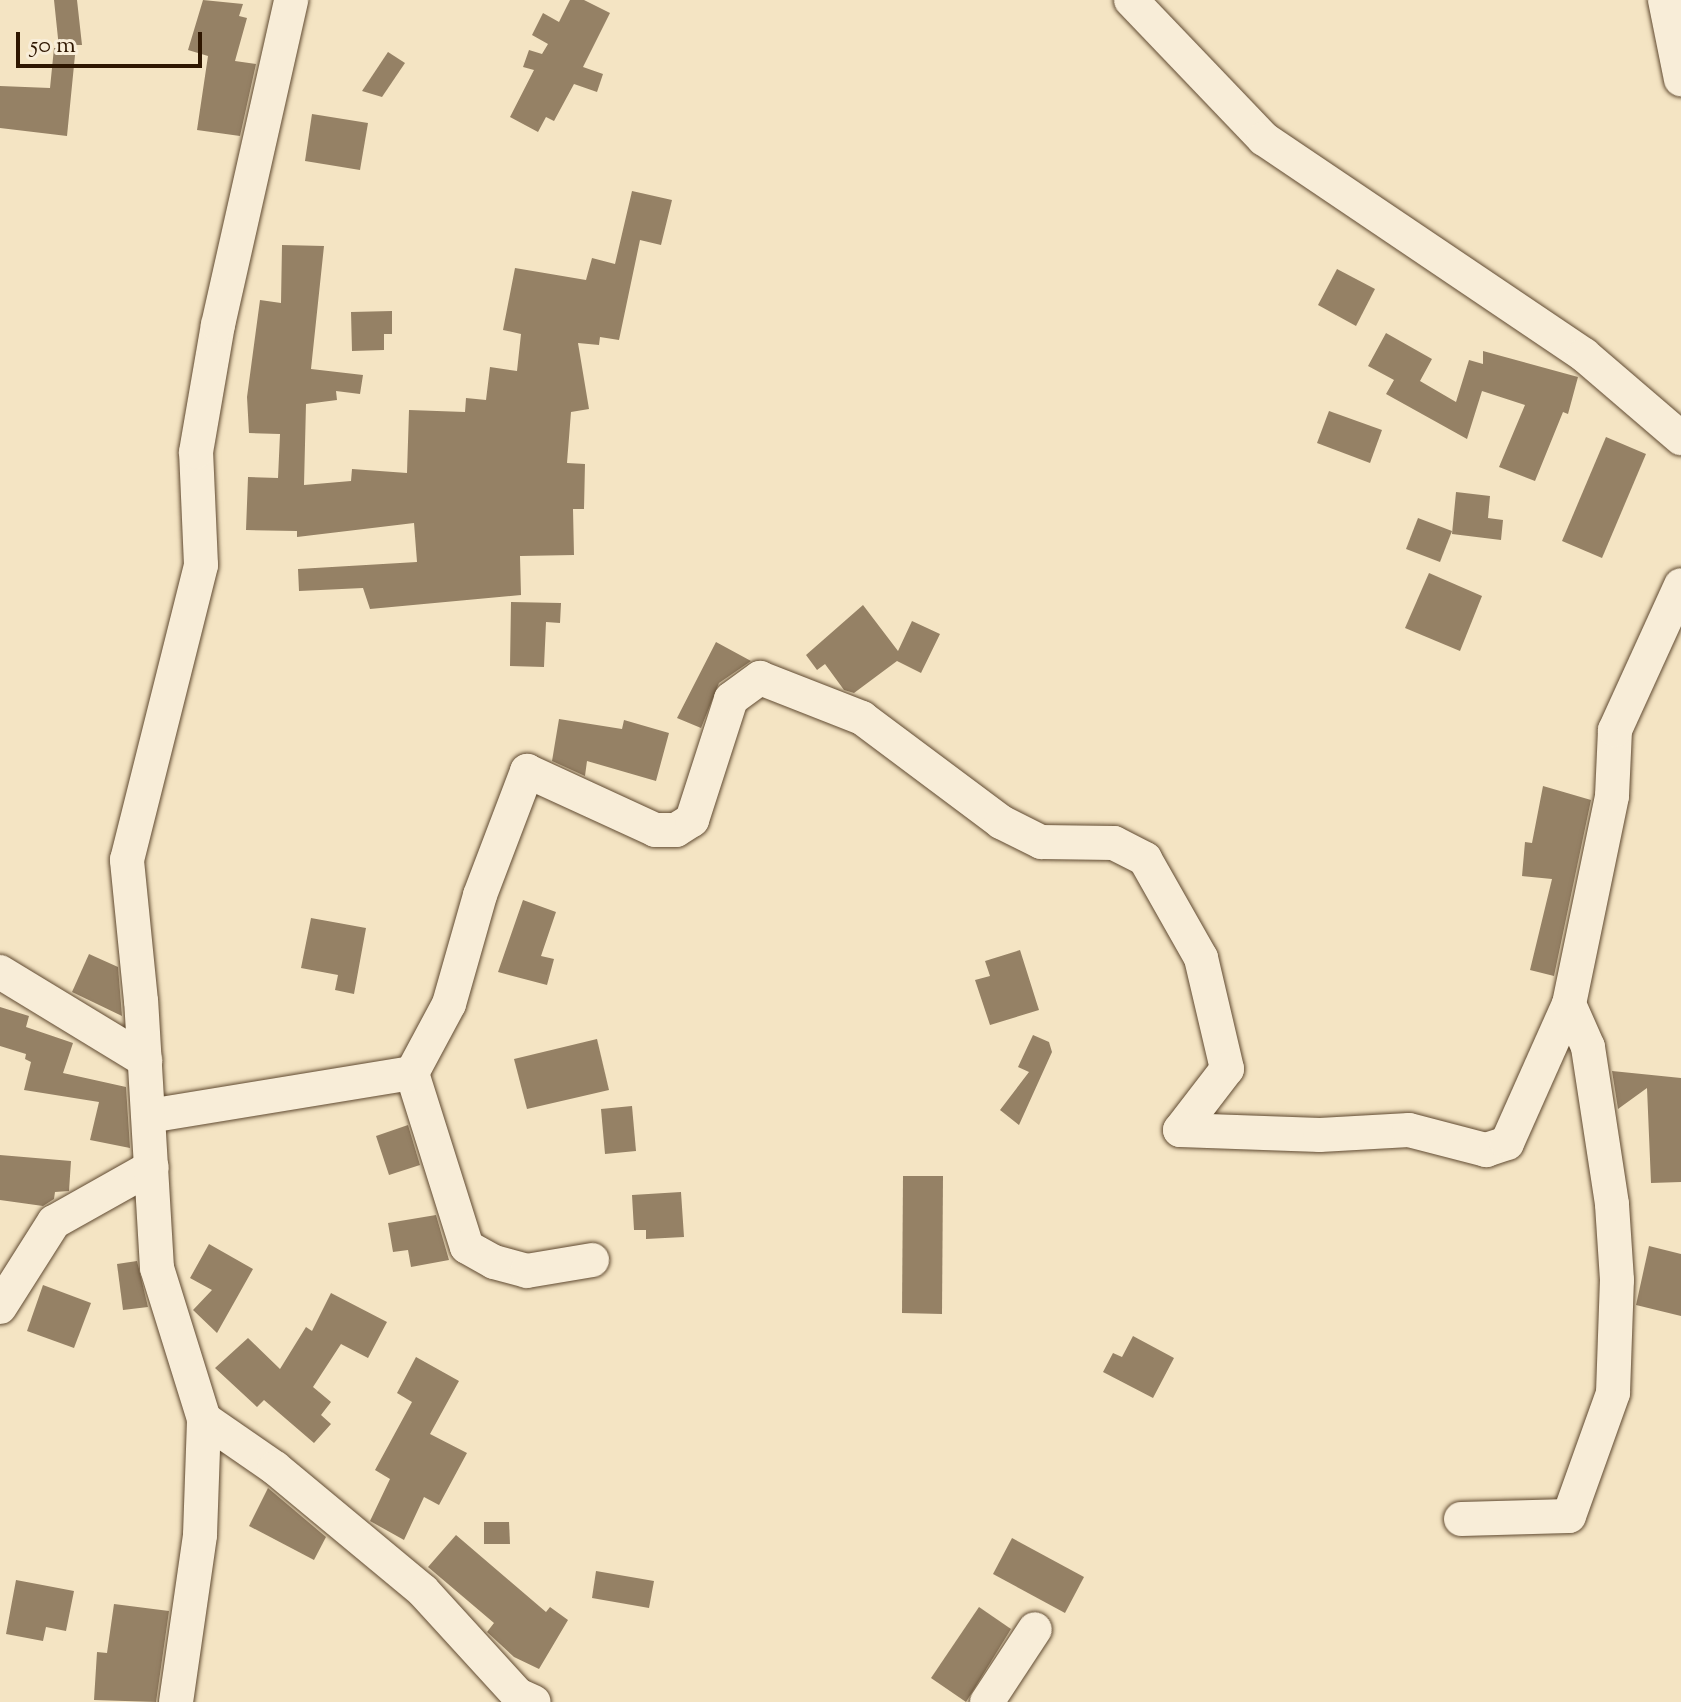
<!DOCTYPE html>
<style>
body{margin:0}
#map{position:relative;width:1681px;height:1702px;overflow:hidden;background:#f4e4c3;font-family:"Sorts Mill Goudy",serif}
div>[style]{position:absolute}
.building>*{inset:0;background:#958165}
.roads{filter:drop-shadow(0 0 2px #604a31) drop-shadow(0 0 2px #604a31)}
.minor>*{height:34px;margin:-17px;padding:0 17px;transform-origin:17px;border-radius:17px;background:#f8edd8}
span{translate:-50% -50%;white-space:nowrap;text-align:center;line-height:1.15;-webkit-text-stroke:7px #f8edd8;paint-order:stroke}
.scale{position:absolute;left:16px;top:32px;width:186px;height:36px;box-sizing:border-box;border:4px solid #2e1600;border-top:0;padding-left:10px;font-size:24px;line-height:28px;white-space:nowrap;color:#2e1600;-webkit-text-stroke:6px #f8edd8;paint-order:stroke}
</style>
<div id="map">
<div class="building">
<i style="clip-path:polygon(54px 0,77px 0,82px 45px,76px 45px,67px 136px,0 128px,0 86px,50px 88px,54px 48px,59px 48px)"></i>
<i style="clip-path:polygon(203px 0,243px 4px,239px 16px,247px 18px,235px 61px,256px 64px,240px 136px,197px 130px,208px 56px,188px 50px)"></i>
<i style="clip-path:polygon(570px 0,584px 0,610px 13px,583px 67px,603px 74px,597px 92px,574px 84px,554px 121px,546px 117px,538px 132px,510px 117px,534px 70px,523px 67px,529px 50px,542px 54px,548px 44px,532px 35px,543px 13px,559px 22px)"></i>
<i style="clip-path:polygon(388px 52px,405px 63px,382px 97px,362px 91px)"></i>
<i style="clip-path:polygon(312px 114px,368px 123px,360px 170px,305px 161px)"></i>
<i style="clip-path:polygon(632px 191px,672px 200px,661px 245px,640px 240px,619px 340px,600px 337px,599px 345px,578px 343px,589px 409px,571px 412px,567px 463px,585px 464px,584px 509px,573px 509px,574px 555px,520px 556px,521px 595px,370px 609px,363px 588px,299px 591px,298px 569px,417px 562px,414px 523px,297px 537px,297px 531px,246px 530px,248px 477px,278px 478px,280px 434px,249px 433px,247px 397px,260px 300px,281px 303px,282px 245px,324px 246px,311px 369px,363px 375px,360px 394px,336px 391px,337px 400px,306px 404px,304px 485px,351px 481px,352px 469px,407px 473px,409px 410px,465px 412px,466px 398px,486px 400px,490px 367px,517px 371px,521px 334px,503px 330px,515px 268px,586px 280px,592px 258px,615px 264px)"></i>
<i style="clip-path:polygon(1337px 269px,1375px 289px,1356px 326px,1318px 305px)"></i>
<i style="clip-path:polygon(392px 311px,392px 334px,384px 334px,384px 350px,352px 351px,351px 312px)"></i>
<i style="clip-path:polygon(1386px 333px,1432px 359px,1420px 381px,1456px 402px,1469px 360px,1483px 364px,1483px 351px,1578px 377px,1568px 414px,1563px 412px,1535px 481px,1499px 467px,1525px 405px,1482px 391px,1467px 439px,1386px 394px,1394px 380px,1368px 366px)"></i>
<i style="clip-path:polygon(1329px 411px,1382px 430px,1370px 463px,1317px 443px)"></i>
<i style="clip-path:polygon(1606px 437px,1646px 454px,1602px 558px,1562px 541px)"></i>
<i style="clip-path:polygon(1456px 492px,1490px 496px,1488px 518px,1503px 520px,1501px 540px,1452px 534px)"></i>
<i style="clip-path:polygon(1418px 518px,1452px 531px,1440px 562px,1406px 549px)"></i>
<i style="clip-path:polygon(1429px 573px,1482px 596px,1460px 651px,1405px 628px)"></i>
<i style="clip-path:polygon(511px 602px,561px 603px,560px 623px,546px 622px,544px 667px,510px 666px)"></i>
<i style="clip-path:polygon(863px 605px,898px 651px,912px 621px,940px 634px,921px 673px,897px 661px,854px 693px,844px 690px,825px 664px,817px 670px,806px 655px)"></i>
<i style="clip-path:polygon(716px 642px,751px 661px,719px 683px,701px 728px,677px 718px)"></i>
<i style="clip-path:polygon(559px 719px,622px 729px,624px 720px,669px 733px,656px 781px,587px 761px,585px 776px,552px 761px)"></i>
<i style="clip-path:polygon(1543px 786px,1591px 800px,1554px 976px,1530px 970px,1552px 879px,1522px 876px,1525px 842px,1532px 843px)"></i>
<i style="clip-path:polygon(523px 900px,556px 912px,541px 956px,554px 959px,547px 985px,498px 972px)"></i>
<i style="clip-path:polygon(311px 918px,366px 928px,354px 994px,335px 990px,338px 975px,301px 968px)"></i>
<i style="clip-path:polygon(1020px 950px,1039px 1010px,990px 1025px,975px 980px,990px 976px,985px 961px)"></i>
<i style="clip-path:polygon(89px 954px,118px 967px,122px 1016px,72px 992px)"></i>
<i style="clip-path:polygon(0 1007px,29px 1016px,26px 1027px,73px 1043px,63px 1073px,126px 1087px,130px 1148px,90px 1140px,99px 1102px,24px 1090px,31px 1062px,25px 1059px,26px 1054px,0 1046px)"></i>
<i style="clip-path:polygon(1033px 1035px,1049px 1042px,1052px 1052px,1019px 1125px,1000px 1110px,1029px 1072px,1018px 1067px)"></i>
<i style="clip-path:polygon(597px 1039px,609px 1090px,527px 1109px,514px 1059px)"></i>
<i style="clip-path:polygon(1612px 1071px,1681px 1078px,1681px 1182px,1651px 1183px,1647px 1088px,1618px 1109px)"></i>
<i style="clip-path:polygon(632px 1106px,636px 1151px,605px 1154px,601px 1109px)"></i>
<i style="clip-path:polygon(408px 1125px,420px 1165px,389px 1175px,376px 1136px)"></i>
<i style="clip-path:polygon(0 1155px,71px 1161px,69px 1191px,55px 1192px,54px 1199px,43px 1206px,0 1200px)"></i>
<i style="clip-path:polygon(903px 1176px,943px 1176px,942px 1314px,902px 1313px)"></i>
<i style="clip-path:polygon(681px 1192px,684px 1237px,646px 1239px,646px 1230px,634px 1230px,632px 1195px)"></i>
<i style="clip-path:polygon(436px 1215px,449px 1260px,411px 1267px,408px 1250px,393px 1252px,388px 1223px)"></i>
<i style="clip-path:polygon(209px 1244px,253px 1269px,217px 1333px,193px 1310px,212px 1290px,190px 1278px)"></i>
<i style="clip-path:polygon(1649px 1246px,1681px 1254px,1681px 1316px,1636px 1305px)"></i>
<i style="clip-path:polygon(137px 1261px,148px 1307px,123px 1310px,117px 1264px)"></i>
<i style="clip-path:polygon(43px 1285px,91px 1303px,74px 1348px,27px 1331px)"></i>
<i style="clip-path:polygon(331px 1293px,387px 1322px,368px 1358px,341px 1344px,313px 1387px,331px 1402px,321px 1415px,331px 1424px,314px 1443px,264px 1400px,257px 1407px,215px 1368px,248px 1338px,280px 1369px,306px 1327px,312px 1331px)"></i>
<i style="clip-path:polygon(1133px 1336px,1174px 1358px,1153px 1398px,1103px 1372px,1113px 1353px,1122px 1357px)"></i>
<i style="clip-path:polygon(416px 1357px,459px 1381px,430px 1434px,467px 1453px,439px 1505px,424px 1497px,404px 1540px,370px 1521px,390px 1479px,375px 1470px,412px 1402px,397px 1393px)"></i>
<i style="clip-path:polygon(268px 1488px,326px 1537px,314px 1560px,249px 1526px)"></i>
<i style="clip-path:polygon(484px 1522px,509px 1522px,510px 1544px,484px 1544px)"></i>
<i style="clip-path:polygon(456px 1535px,546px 1612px,550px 1607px,568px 1620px,539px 1669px,514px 1657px,487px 1632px,494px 1623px,428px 1567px)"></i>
<i style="clip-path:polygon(1012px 1538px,1084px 1577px,1065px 1613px,993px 1574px)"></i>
<i style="clip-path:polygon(596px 1571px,654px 1581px,649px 1608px,592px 1598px)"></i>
<i style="clip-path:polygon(16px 1580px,74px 1591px,66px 1631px,46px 1627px,43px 1641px,6px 1634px)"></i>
<i style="clip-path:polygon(114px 1604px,169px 1611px,156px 1702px,94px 1700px,97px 1652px,107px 1653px)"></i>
<i style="clip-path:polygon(979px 1607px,1011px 1629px,966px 1702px,931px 1678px)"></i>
</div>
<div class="roads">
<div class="minor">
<i style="left:1131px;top:0;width:192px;rotate:46.3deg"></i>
<i style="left:1264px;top:139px;width:386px;rotate:34deg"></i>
<i style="left:1584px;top:355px;width:128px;rotate:40.6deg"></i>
<i style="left:1665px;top:0;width:81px;rotate:78.6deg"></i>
<i style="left:0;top:972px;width:170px;rotate:31.3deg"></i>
<i style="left:412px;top:1073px;width:182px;rotate:72.5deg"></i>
<i style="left:467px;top:1247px;width:31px;rotate:29deg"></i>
<i style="left:494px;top:1262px;width:34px;rotate:15deg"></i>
<i style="left:527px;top:1271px;width:66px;rotate:-9.6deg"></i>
<i style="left:149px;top:1116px;width:266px;rotate:-9.3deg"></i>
<i style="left:412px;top:1073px;width:78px;rotate:-61.8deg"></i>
<i style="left:449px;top:1004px;width:113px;rotate:-74.1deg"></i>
<i style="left:480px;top:895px;width:133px;rotate:-69.2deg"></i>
<i style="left:527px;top:771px;width:141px;rotate:24.7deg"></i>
<i style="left:655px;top:830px;width:21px"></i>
<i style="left:676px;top:830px;width:19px;rotate:-32deg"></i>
<i style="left:692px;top:820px;width:127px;rotate:-72.1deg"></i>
<i style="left:731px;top:699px;width:36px;rotate:-36deg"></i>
<i style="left:760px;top:678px;width:110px;rotate:21.4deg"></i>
<i style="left:862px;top:718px;width:174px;rotate:36.8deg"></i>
<i style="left:1001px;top:822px;width:45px;rotate:26.6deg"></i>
<i style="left:1041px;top:842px;width:73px;rotate:0.8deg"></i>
<i style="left:1114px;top:843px;width:35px;rotate:27deg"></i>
<i style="left:1145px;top:859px;width:114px;rotate:60.5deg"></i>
<i style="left:1201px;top:958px;width:114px;rotate:76.8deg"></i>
<i style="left:1227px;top:1069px;width:77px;rotate:127.6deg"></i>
<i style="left:1180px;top:1130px;width:140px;rotate:2deg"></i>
<i style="left:1320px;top:1135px;width:89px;rotate:-3.2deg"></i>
<i style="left:1409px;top:1130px;width:80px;rotate:14.6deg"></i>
<i style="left:1486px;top:1150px;width:22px;rotate:-18deg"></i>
<i style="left:1507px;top:1143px;width:152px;rotate:-66deg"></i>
<i style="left:0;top:1307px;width:101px;rotate:-57.6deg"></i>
<i style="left:54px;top:1222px;width:112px;rotate:-29.3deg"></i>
<i style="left:204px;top:1419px;width:86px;rotate:34.6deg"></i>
<i style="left:275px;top:1468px;width:192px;rotate:39.7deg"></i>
<i style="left:423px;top:1591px;width:141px;rotate:47.6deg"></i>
<i style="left:518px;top:1695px;width:17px;rotate:24deg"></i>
<i style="left:1461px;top:1519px;width:108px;rotate:-1.6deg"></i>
<i style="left:1569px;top:1516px;width:131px;rotate:-70.3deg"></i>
<i style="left:1613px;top:1393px;width:113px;rotate:-88deg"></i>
<i style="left:1617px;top:1280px;width:76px;rotate:-93.8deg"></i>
<i style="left:1612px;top:1204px;width:159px;rotate:-98.7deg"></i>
<i style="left:1588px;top:1047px;width:47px;rotate:-113.8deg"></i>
<i style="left:1569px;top:1004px;width:212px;rotate:-78.3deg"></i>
<i style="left:1612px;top:796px;width:66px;rotate:-87.4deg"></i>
<i style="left:1615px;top:730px;width:159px;rotate:-65.5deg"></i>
<i style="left:176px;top:1702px;width:169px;rotate:-81.8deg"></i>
<i style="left:200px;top:1535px;width:116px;rotate:-88deg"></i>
<i style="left:204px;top:1419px;width:158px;rotate:-107.3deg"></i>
<i style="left:157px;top:1268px;width:267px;rotate:-93.4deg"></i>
<i style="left:141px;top:1001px;width:142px;rotate:-95.7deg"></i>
<i style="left:127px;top:860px;width:304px;rotate:-75.9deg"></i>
<i style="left:201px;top:565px;width:113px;rotate:-92.5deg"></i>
<i style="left:196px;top:452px;width:129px;rotate:-80.2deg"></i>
<i style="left:218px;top:325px;width:333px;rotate:-77.3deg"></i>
<i style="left:987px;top:1702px;width:87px;rotate:-56.7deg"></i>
</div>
</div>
<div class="scale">50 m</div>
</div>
